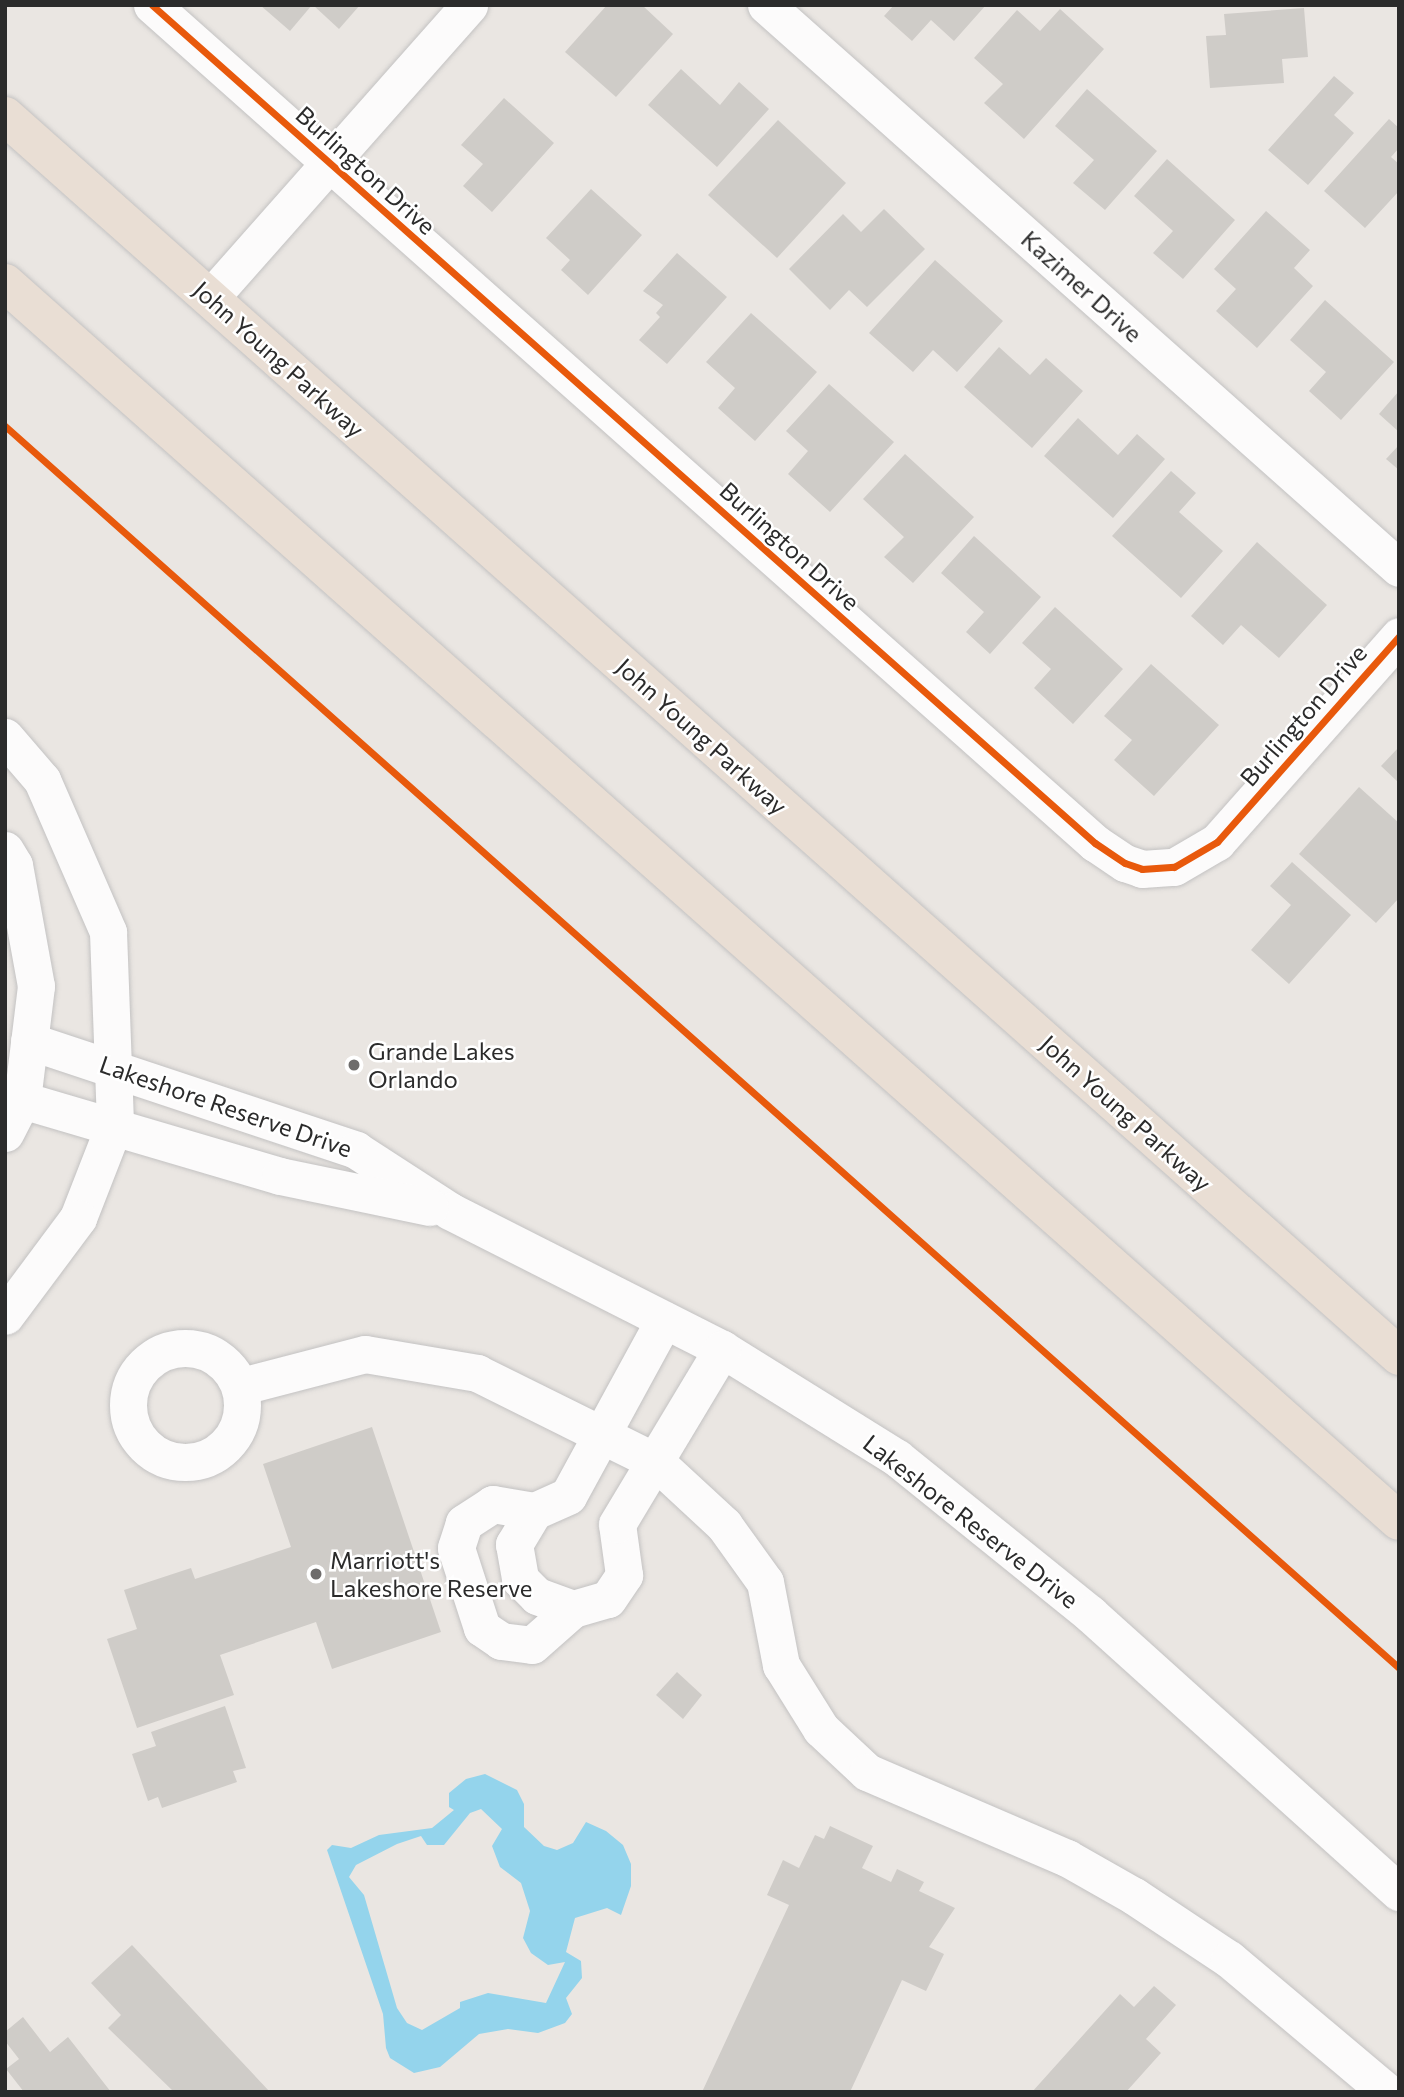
<!DOCTYPE html>
<style>
body{margin:0}
#map{position:relative;width:1404px;height:2097px;overflow:hidden;background:#eae6e2;font-family:Commissioner,sans-serif}
div>[style]{position:absolute}
.water>*{inset:0;background:#94d4ec}
.building>*{inset:0;background:#cfccc8}
.roads{filter:drop-shadow(0 0 2px #c3c2c2) drop-shadow(0 0 2px #c3c2c2)}
.minor>*{height:37px;margin:-18.5px;padding:0 18.5px;transform-origin:18.5px;border-radius:18.5px;background:#fcfbfb}
.minor>.ring{margin:-18.5px;padding:0;box-sizing:content-box;background:none;border:37px solid #fcfbfb;border-radius:50%}
.highway>*{height:38px;margin:-19px;padding:0 19px;transform-origin:19px;border-radius:19px;background:#e9ded4}
.cycleway>*{height:7px;margin:-3.5px;padding:0 3.5px;transform-origin:3.5px;border-radius:3.5px;background:#e8590c}
.dots>*{width:19px;height:19px;translate:-50% -50%;box-sizing:border-box;border:4px solid #fff;border-radius:50%}
span{translate:-50% -50%;white-space:nowrap;text-align:center;line-height:1.15;-webkit-text-stroke:5px #fff;paint-order:stroke}
.street-label{font-size:24px;color:#2b2b2b}
.poi-label{font-size:24px;color:#2b2b2b}
.left{translate:0 -50%;text-align:left}
.frame{position:absolute;inset:0;border:7px solid #2b2b2b;pointer-events:none}
</style>
<div id="map">
<div class="water">
<i style="clip-path:polygon(evenodd,485px 1774px,517px 1790px,524px 1804px,524px 1827px,544px 1846px,557px 1850px,573px 1843px,586px 1822px,606px 1831px,623px 1845px,631px 1864px,631px 1886px,621px 1915px,607px 1908px,575px 1918px,566px 1952px,581px 1961px,582px 1978px,566px 1998px,572px 2014px,565px 2023px,538px 2033px,508px 2029px,479px 2034px,440px 2067px,414px 2073px,390px 2058px,386px 2048px,383px 2014px,327px 1850px,332px 1845px,351px 1848px,379px 1835px,432px 1828px,454px 1810px,449px 1807px,449px 1793px,466px 1779px,485px 1774px,481px 1809px,502px 1829px,492px 1846px,500px 1867px,521px 1883px,530px 1911px,523px 1938px,531px 1953px,548px 1965px,565px 1962px,546px 2003px,488px 1993px,460px 2002px,460px 2008px,422px 2030px,407px 2023px,397px 2008px,364px 1895px,349px 1877px,356px 1865px,397px 1844px,421px 1836px,427px 1845px,444px 1845px,470px 1813px,481px 1809px)"></i>
</div>
<div class="building">
<i style="clip-path:polygon(260px 5px,312px 5px,290px 31px)"></i>
<i style="clip-path:polygon(313px 5px,360px 5px,339px 29px)"></i>
<i style="clip-path:polygon(607px 5px,642px 5px,673px 34px,616px 97px,565px 52px)"></i>
<i style="clip-path:polygon(894px 5px,986px 5px,954px 41px,931px 20px,912px 41px,884px 16px)"></i>
<i style="clip-path:polygon(1304px 8px,1308px 57px,1282px 59px,1284px 83px,1210px 88px,1206px 36px,1226px 35px,1224px 14px)"></i>
<i style="clip-path:polygon(1060px 9px,1104px 49px,1024px 139px,984px 103px,1003px 84px,974px 58px,1017px 10px,1040px 31px)"></i>
<i style="clip-path:polygon(681px 69px,720px 105px,739px 82px,769px 109px,717px 167px,648px 105px)"></i>
<i style="clip-path:polygon(1334px 76px,1354px 93px,1334px 115px,1354px 133px,1308px 185px,1268px 150px)"></i>
<i style="clip-path:polygon(1087px 89px,1157px 151px,1105px 210px,1073px 183px,1094px 160px,1055px 126px)"></i>
<i style="clip-path:polygon(504px 98px,554px 143px,492px 212px,463px 186px,483px 164px,461px 145px)"></i>
<i style="clip-path:polygon(1389px 119px,1399px 128px,1399px 148px,1391px 157px,1399px 164px,1399px 191px,1365px 228px,1324px 191px)"></i>
<i style="clip-path:polygon(778px 120px,846px 183px,777px 258px,708px 195px)"></i>
<i style="clip-path:polygon(1167px 159px,1235px 220px,1183px 279px,1153px 253px,1173px 231px,1134px 196px)"></i>
<i style="clip-path:polygon(591px 189px,642px 235px,588px 295px,561px 270px,570px 260px,546px 238px)"></i>
<i style="clip-path:polygon(884px 209px,925px 249px,867px 307px,849px 290px,830px 310px,789px 269px,843px 214px,861px 232px)"></i>
<i style="clip-path:polygon(1266px 211px,1310px 250px,1294px 268px,1313px 286px,1257px 348px,1216px 311px,1236px 289px,1214px 269px)"></i>
<i style="clip-path:polygon(677px 253px,727px 297px,667px 364px,639px 340px,660px 317px,656px 313px,663px 305px,643px 291px)"></i>
<i style="clip-path:polygon(935px 260px,1003px 321px,957px 372px,933px 350px,913px 372px,869px 333px)"></i>
<i style="clip-path:polygon(1325px 300px,1394px 362px,1341px 420px,1309px 391px,1326px 372px,1290px 340px)"></i>
<i style="clip-path:polygon(751px 313px,817px 372px,755px 441px,718px 408px,735px 388px,706px 362px)"></i>
<i style="clip-path:polygon(999px 347px,1030px 375px,1046px 358px,1083px 391px,1032px 448px,964px 387px)"></i>
<i style="clip-path:polygon(829px 384px,894px 442px,830px 512px,788px 474px,808px 451px,786px 431px)"></i>
<i style="clip-path:polygon(1399px 391px,1399px 432px,1379px 414px)"></i>
<i style="clip-path:polygon(1078px 418px,1118px 455px,1137px 434px,1165px 459px,1113px 518px,1044px 456px)"></i>
<i style="clip-path:polygon(1399px 445px,1399px 470px,1386px 459px)"></i>
<i style="clip-path:polygon(905px 454px,974px 517px,913px 583px,884px 557px,904px 537px,863px 499px)"></i>
<i style="clip-path:polygon(1171px 471px,1196px 493px,1179px 512px,1223px 551px,1181px 598px,1112px 536px)"></i>
<i style="clip-path:polygon(974px 536px,1041px 597px,990px 654px,966px 632px,984px 612px,941px 573px)"></i>
<i style="clip-path:polygon(1257px 542px,1327px 605px,1279px 658px,1241px 625px,1223px 645px,1191px 616px)"></i>
<i style="clip-path:polygon(1055px 607px,1123px 669px,1073px 724px,1034px 688px,1051px 669px,1022px 643px)"></i>
<i style="clip-path:polygon(1151px 664px,1219px 725px,1154px 796px,1114px 760px,1132px 740px,1104px 716px)"></i>
<i style="clip-path:polygon(1399px 747px,1399px 783px,1381px 766px)"></i>
<i style="clip-path:polygon(1359px 787px,1399px 823px,1399px 898px,1376px 923px,1299px 854px)"></i>
<i style="clip-path:polygon(1292px 862px,1351px 915px,1289px 984px,1251px 950px,1291px 905px,1270px 886px)"></i>
<i style="clip-path:polygon(372px 1427px,441px 1632px,332px 1669px,316px 1622px,220px 1655px,234px 1695px,137px 1728px,107px 1639px,137px 1629px,124px 1590px,191px 1568px,195px 1579px,291px 1547px,263px 1464px)"></i>
<i style="clip-path:polygon(677px 1672px,702px 1695px,683px 1719px,656px 1695px)"></i>
<i style="clip-path:polygon(225px 1706px,246px 1768px,233px 1771px,237px 1782px,162px 1808px,158px 1797px,148px 1801px,132px 1754px,156px 1746px,151px 1732px)"></i>
<i style="clip-path:polygon(830px 1826px,873px 1846px,862px 1868px,891px 1882px,897px 1869px,924px 1882px,919px 1891px,955px 1908px,929px 1947px,944px 1954px,926px 1991px,902px 1980px,850px 2092px,702px 2092px,789px 1905px,767px 1895px,783px 1860px,799px 1868px,815px 1835px,824px 1839px)"></i>
<i style="clip-path:polygon(132px 1945px,270px 2092px,174px 2092px,108px 2028px,121px 2015px,91px 1983px)"></i>
<i style="clip-path:polygon(1154px 1986px,1176px 2005px,1146px 2039px,1161px 2053px,1126px 2092px,1032px 2092px,1120px 1994px,1134px 2007px)"></i>
<i style="clip-path:polygon(23px 2017px,50px 2052px,68px 2037px,111px 2092px,24px 2092px,6px 2069px,19px 2059px,5px 2041px,5px 2032px)"></i>
</div>
<div class="roads">
<div class="minor">
<i style="left:152px;top:5px;width:1262px;rotate:41.63deg"></i>
<i style="left:1095px;top:843px;width:36px;rotate:34deg"></i>
<i style="left:1125px;top:863px;width:18px;rotate:19deg"></i>
<i style="left:1142px;top:869px;width:32px;rotate:-4deg"></i>
<i style="left:1174px;top:867px;width:50px;rotate:-30.2deg"></i>
<i style="left:1217px;top:842px;width:275px;rotate:-48.5deg"></i>
<i style="left:766px;top:5px;width:847px;rotate:41.65deg"></i>
<i style="left:210px;top:298px;width:391px;rotate:-48.5deg"></i>
<i style="left:5px;top:737px;width:57px;rotate:49.3deg"></i>
<i style="left:42px;top:780px;width:166px;rotate:66.5deg"></i>
<i style="left:108px;top:932px;width:191px;rotate:87.9deg"></i>
<i style="left:115px;top:1123px;width:102px;rotate:111.3deg"></i>
<i style="left:78px;top:1218px;width:122px;rotate:126.7deg"></i>
<i style="left:5px;top:850px;width:17px;rotate:59deg"></i>
<i style="left:14px;top:865px;width:123px;rotate:79.7deg"></i>
<i style="left:36px;top:986px;width:115px;rotate:97deg"></i>
<i style="left:22px;top:1100px;width:37px;rotate:117deg"></i>
<i style="left:29px;top:1041px;width:345px;rotate:18.4deg"></i>
<i style="left:356px;top:1150px;width:112px;rotate:33deg"></i>
<i style="left:450px;top:1211px;width:305px;rotate:26.9deg"></i>
<i style="left:722px;top:1349px;width:206px;rotate:31.9deg"></i>
<i style="left:897px;top:1458px;width:248px;rotate:38.9deg"></i>
<i style="left:1090px;top:1614px;width:416px;rotate:42deg"></i>
<i style="left:22px;top:1100px;width:269px;rotate:16.4deg"></i>
<i style="left:280px;top:1176px;width:153px;rotate:11.7deg"></i>
<i style="left:664px;top:1320px;width:200px;rotate:118.6deg"></i>
<i style="left:568px;top:1496px;width:37px;rotate:156deg"></i>
<i style="left:534px;top:1511px;width:42px;rotate:-170.3deg"></i>
<i style="left:493px;top:1504px;width:35px;rotate:147deg"></i>
<i style="left:464px;top:1523px;width:26px;rotate:108deg"></i>
<i style="left:456px;top:1548px;width:84px;rotate:72deg"></i>
<i style="left:482px;top:1628px;width:23px;rotate:34deg"></i>
<i style="left:501px;top:1641px;width:31px;rotate:7deg"></i>
<i style="left:532px;top:1645px;width:55px;rotate:-41.3deg"></i>
<i style="left:573px;top:1609px;width:36px;rotate:-16deg"></i>
<i style="left:608px;top:1599px;width:29px;rotate:-56deg"></i>
<i style="left:624px;top:1575px;width:51px;rotate:-97.8deg"></i>
<i style="left:617px;top:1524px;width:204px;rotate:-59deg"></i>
<i class="ring" style="left:128px;top:1348px;width:77px;height:77px"></i>
<i style="left:242px;top:1386px;width:127px;rotate:-14.6deg"></i>
<i style="left:365px;top:1354px;width:114px;rotate:9.6deg"></i>
<i style="left:477px;top:1373px;width:200px;rotate:26.4deg"></i>
<i style="left:656px;top:1462px;width:93px;rotate:42.8deg"></i>
<i style="left:724px;top:1525px;width:70px;rotate:54.3deg"></i>
<i style="left:765px;top:1582px;width:85px;rotate:79.1deg"></i>
<i style="left:781px;top:1665px;width:75px;rotate:58deg"></i>
<i style="left:821px;top:1729px;width:63px;rotate:43.1deg"></i>
<i style="left:867px;top:1772px;width:218px;rotate:23.3deg"></i>
<i style="left:1067px;top:1858px;width:77px;rotate:29.6deg"></i>
<i style="left:1134px;top:1896px;width:114px;rotate:33.6deg"></i>
<i style="left:1229px;top:1959px;width:207px;rotate:40.1deg"></i>
<i style="left:534px;top:1511px;width:39px;rotate:121deg"></i>
<i style="left:514px;top:1544px;width:36px;rotate:80deg"></i>
<i style="left:520px;top:1579px;width:24px;rotate:45deg"></i>
<i style="left:537px;top:1596px;width:38px;rotate:20deg"></i>
</div>
<div class="highway">
<i style="left:5px;top:116px;width:1866px;rotate:41.65deg"></i>
<i style="left:5px;top:283px;width:1864px;rotate:41.61deg"></i>
</div>
</div>
<div class="cycleway">
<i style="left:152px;top:5px;width:1262px;rotate:41.63deg"></i>
<i style="left:1095px;top:843px;width:36px;rotate:34deg"></i>
<i style="left:1125px;top:863px;width:18px;rotate:19deg"></i>
<i style="left:1142px;top:869px;width:32px;rotate:-4deg"></i>
<i style="left:1174px;top:867px;width:50px;rotate:-30.2deg"></i>
<i style="left:1217px;top:842px;width:275px;rotate:-48.5deg"></i>
<i style="left:5px;top:426px;width:1867px;rotate:41.7deg"></i>
</div>
<div class="dots">
<i style="left:354px;top:1065px;background:#6e6c6b"></i>
<i style="left:316px;top:1574px;background:#6e6c6b"></i>
</div>
<div class="street-label">
<span style="left:366px;top:170px;rotate:42deg">Burlington Drive</span>
<span style="left:1082px;top:286px;rotate:42deg">Kazimer Drive</span>
<span style="left:279px;top:359px;rotate:42deg">John Young Parkway</span>
<span style="left:790px;top:546px;rotate:42deg">Burlington Drive</span>
<span style="left:1303px;top:715px;rotate:-49deg">Burlington Drive</span>
<span style="left:702px;top:736px;rotate:42deg">John Young Parkway</span>
<span style="left:226px;top:1106px;rotate:19deg">Lakeshore Reserve Drive</span>
<span style="left:1126px;top:1113px;rotate:42deg">John Young Parkway</span>
<span style="left:971px;top:1521px;rotate:38deg">Lakeshore Reserve Drive</span>
</div>
<div class="poi-label">
<span class="left" style="left:368px;top:1065px">Grande Lakes<br>Orlando</span>
<span class="left" style="left:330px;top:1574px">Marriott's<br>Lakeshore Reserve</span>
</div>
<div class="frame"></div>
</div>
